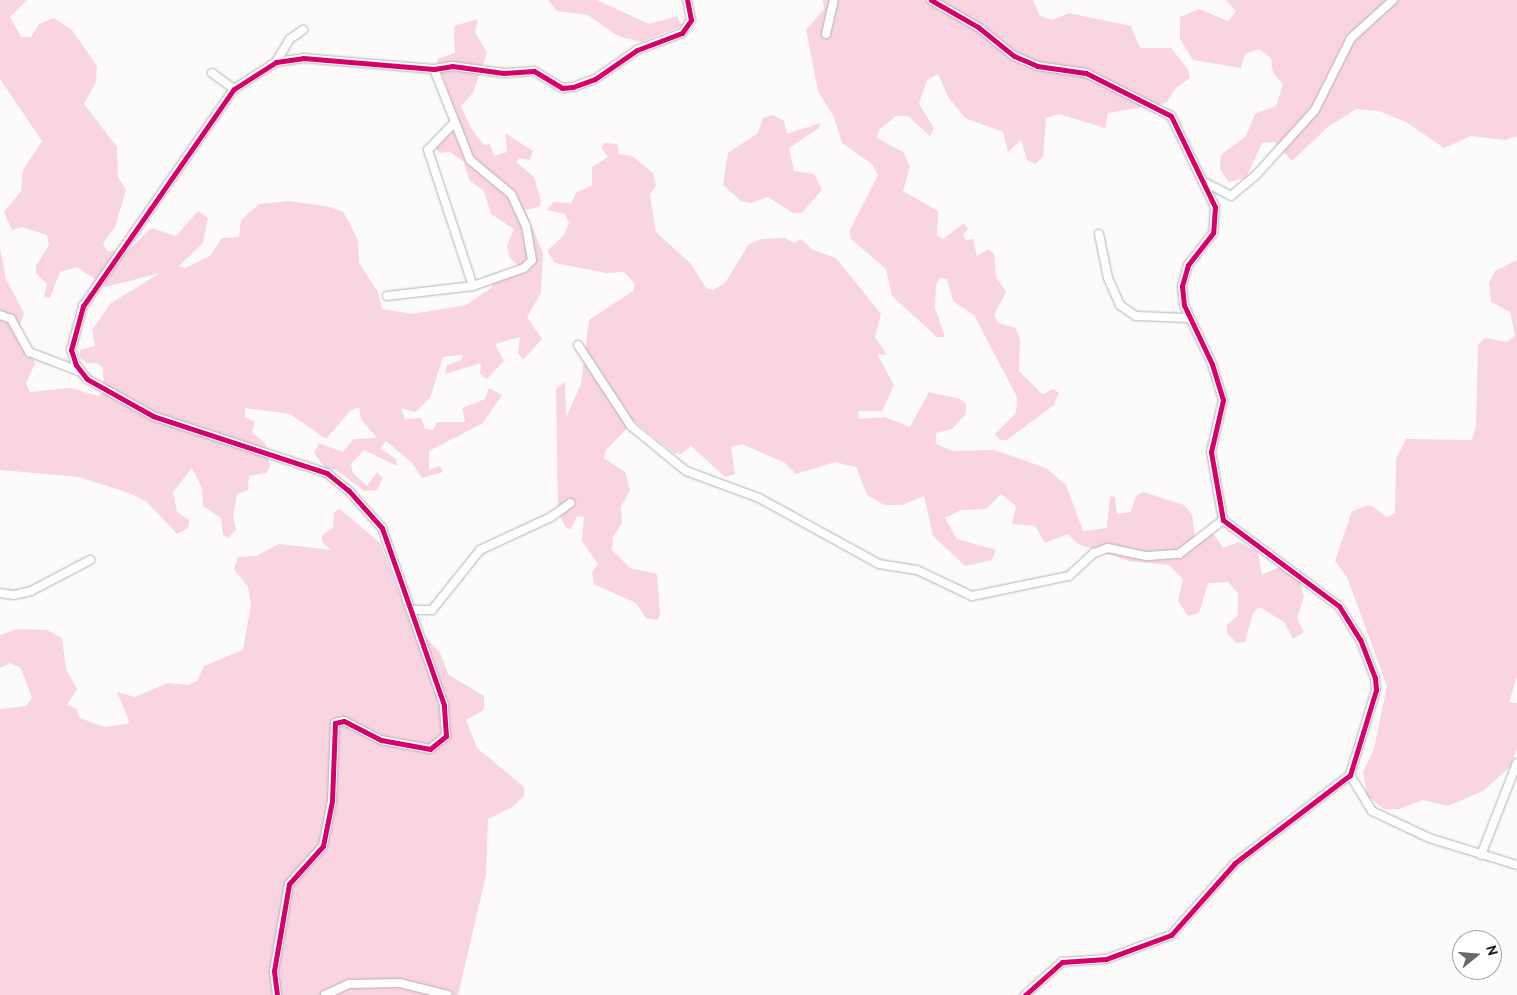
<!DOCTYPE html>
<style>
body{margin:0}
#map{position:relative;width:1517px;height:995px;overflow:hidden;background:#fdfbfa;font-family:Overpass,sans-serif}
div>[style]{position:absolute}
.forest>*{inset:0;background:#f9d4e1}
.roads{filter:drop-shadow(0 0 1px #b3b2b1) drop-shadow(0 0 1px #b3b2b1)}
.minor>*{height:8px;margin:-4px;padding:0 4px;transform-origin:4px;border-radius:4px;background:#fffefe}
.cycleway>*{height:5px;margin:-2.5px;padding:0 2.5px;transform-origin:2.5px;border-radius:2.5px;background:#d6006c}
span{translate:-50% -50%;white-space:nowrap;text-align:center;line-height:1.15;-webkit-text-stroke:4.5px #fff;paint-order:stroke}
.north{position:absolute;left:1452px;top:930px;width:50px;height:50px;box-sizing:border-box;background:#fff;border:1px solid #a5a4a3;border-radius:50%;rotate:73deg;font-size:14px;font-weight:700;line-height:20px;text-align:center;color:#1d1b1a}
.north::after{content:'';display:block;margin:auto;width:18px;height:22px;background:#6b6968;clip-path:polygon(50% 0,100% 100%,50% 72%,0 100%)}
</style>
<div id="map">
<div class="forest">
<i style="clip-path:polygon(0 0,27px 0,10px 17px,21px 37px,31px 37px,39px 24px,54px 18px,72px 30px,97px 66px,96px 82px,84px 104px,117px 147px,118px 177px,126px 190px,115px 227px,103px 243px,107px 251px,126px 253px,151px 228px,176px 236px,198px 211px,208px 218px,203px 243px,179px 266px,185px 268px,210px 256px,222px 238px,239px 237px,241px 220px,259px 204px,290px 201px,330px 207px,343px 212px,350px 224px,358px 241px,359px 263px,378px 292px,382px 309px,412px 314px,466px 305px,491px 288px,498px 274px,519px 266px,510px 258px,507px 246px,514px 229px,491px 214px,484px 191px,469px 180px,464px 162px,450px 152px,439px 153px,435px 147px,459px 126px,437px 59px,455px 53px,454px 26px,478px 19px,475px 32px,487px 53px,473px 93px,461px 106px,471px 128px,484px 145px,490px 144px,494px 156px,507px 152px,505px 133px,533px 151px,530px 160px,519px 158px,516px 162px,534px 177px,541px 201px,540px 207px,525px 210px,543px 253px,541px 293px,527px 317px,542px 339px,523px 360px,518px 353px,520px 337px,495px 344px,504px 361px,487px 379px,480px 374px,481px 363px,445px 374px,447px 365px,461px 360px,463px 355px,443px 357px,430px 398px,415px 412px,401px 408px,405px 419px,421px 418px,425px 429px,433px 430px,437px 422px,465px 422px,462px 408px,485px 399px,489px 388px,502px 395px,483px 423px,429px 451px,429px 470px,440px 466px,443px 472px,422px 478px,412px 463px,386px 441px,380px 448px,396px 459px,397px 466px,364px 450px,351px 464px,353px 473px,367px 486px,377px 472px,383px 478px,377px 490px,364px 491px,336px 470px,326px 469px,314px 453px,319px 443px,343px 452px,354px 439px,377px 438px,361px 419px,359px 407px,350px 411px,326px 439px,290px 414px,245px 408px,245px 417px,255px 422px,252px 432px,265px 443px,270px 466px,266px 473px,249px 476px,248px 490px,237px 494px,233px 516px,236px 530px,228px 538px,223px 535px,221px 518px,203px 506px,202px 488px,192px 468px,173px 492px,177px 512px,189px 520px,188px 528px,177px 534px,147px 502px,129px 493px,79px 477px,0 470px,0 248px,6px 279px,24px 313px,20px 325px,35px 364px,26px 383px,30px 392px,71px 388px,98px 396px,104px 392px,103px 368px,97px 363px,86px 363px,79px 356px,80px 350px,95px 346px,92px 330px,111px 303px,160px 273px,106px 287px,77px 267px,60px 272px,50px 298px,44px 297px,47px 284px,36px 273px,36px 266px,49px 245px,47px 235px,22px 227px,12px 230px,4px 212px,21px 191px,23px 170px,42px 141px,0 79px)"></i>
<i style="clip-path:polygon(548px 0,597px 0,649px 24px,677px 16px,682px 26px,641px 42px,618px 36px,588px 15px,557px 11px)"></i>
<i style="clip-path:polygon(823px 0,1033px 0,1040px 16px,1052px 20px,1069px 13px,1131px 26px,1140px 48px,1171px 48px,1188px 69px,1190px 78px,1176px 88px,1166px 103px,1108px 113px,1105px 128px,1059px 114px,1046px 118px,1043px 157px,1035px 164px,1027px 160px,1021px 140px,1008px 152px,1003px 132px,965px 118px,948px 97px,938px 74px,927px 80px,919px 104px,934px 128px,930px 136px,908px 116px,896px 116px,879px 130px,877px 138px,903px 152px,910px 167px,903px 191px,938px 211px,937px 235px,943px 239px,964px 223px,968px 229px,963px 234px,966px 240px,973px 239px,977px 256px,988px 249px,994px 254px,996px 277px,1006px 292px,994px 315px,999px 323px,1015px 328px,1020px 339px,1019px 371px,1042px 394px,1054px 389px,1059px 393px,1054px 405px,1007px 440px,1000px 440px,995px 434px,1016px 413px,1017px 397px,974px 315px,953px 301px,947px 279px,940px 278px,936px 285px,935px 308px,945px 337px,937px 337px,892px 296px,886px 269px,851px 239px,849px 232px,878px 175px,872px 164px,842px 143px,834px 117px,818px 91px,806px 30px,824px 9px)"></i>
<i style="clip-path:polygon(1226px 0,1517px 0,1517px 136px,1505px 140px,1471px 136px,1444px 148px,1406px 122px,1379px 111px,1356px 109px,1328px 127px,1292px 161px,1275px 142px,1262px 143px,1246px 178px,1229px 182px,1220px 169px,1221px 155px,1246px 136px,1255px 114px,1276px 106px,1283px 84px,1273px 73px,1271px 58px,1259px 49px,1245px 54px,1241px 68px,1193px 60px,1180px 39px,1180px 17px,1199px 9px,1228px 21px,1236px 11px)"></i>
<i style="clip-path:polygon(773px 115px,784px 121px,787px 134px,820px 123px,819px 128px,789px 148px,794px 171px,814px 174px,822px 190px,802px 213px,793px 213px,768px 197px,751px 203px,741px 201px,723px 185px,728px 153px,758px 133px,763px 118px)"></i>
<i style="clip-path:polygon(605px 143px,617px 144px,619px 154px,632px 156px,653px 173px,656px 185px,650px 195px,656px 232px,691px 264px,706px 288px,713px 290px,725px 283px,749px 244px,762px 239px,785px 238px,794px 243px,801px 239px,813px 250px,836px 258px,881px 314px,875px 337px,887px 355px,877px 354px,894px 385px,882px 411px,858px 411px,859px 419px,885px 417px,910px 427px,929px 392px,960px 399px,966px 404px,966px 414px,952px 429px,936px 433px,936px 444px,953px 451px,994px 450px,1046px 468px,1066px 485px,1083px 531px,1107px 528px,1110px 496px,1115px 497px,1117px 514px,1131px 512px,1136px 496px,1143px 492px,1184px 505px,1192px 514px,1195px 537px,1201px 542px,1213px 533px,1223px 548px,1239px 542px,1258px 552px,1262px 575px,1279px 567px,1299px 579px,1304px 597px,1297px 618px,1304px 632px,1293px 639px,1284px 622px,1259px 607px,1253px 613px,1245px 642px,1237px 643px,1227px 633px,1227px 625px,1238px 615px,1238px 593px,1228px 582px,1208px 583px,1199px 613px,1188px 616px,1178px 601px,1183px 579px,1169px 565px,1129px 561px,1078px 544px,1068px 534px,1045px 543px,1035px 526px,1012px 524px,1016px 506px,1001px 494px,986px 509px,961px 510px,945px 518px,957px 539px,996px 550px,992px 560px,965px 566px,933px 536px,924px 496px,902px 505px,884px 505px,867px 495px,856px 467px,835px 462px,796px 474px,785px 463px,742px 444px,731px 447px,735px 474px,725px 477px,691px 446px,681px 454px,674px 453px,634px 421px,606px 450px,604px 458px,625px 472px,630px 490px,621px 507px,622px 523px,613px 537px,612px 550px,630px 568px,657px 574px,660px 616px,657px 620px,646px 618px,636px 603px,594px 584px,592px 572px,598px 564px,582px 541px,584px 517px,577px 516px,571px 529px,566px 528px,558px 512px,556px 389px,565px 382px,566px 417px,581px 384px,589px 320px,633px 291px,635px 284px,624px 272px,606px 273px,555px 263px,547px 251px,564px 235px,569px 223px,565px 214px,547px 210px,554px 202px,571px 203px,576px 193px,592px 185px,592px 167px,608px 157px,601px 147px)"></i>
<i style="clip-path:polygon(1517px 260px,1517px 677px,1509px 702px,1517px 703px,1517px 749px,1510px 767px,1483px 791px,1448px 806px,1423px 800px,1399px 809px,1384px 809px,1367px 796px,1363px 772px,1374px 749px,1387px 686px,1347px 577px,1335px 561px,1352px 511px,1370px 505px,1387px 517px,1395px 513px,1396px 459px,1406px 439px,1472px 440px,1476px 426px,1478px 345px,1485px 338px,1507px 342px,1515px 335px,1510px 312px,1491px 302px,1489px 283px,1495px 271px)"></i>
<i style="clip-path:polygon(340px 509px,380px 543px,409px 619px,440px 653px,449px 675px,484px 696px,484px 710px,466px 720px,477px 748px,524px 787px,524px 796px,512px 807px,488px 819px,486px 875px,458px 995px,0 995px,0 709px,26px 706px,32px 698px,21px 668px,10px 663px,0 668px,0 635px,18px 629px,47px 630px,62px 638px,66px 669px,77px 689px,67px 705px,76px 708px,80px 718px,104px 727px,127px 724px,129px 721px,117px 692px,135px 697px,168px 683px,188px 685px,197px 681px,204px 666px,243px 650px,251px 604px,248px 587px,234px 569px,238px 557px,256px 556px,279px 544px,331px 550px,322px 542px,322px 535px,333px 528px,334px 512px)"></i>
</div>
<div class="roads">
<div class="minor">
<i style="left:931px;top:0;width:54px;rotate:29.9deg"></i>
<i style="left:978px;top:27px;width:46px;rotate:38.9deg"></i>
<i style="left:1014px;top:56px;width:25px;rotate:23deg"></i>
<i style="left:1037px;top:66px;width:49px;rotate:8.1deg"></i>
<i style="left:1086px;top:73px;width:95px;rotate:26.8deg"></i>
<i style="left:1171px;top:116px;width:101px;rotate:64.2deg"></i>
<i style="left:1215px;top:207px;width:26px;rotate:94deg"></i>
<i style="left:1213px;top:233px;width:41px;rotate:128deg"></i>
<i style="left:1188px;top:265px;width:22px;rotate:106deg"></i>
<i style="left:1182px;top:286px;width:19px;rotate:84deg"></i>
<i style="left:1184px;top:305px;width:65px;rotate:64.6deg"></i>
<i style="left:1212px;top:364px;width:38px;rotate:73deg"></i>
<i style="left:1223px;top:400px;width:53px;rotate:103deg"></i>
<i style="left:1211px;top:452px;width:69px;rotate:80deg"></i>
<i style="left:1223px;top:520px;width:144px;rotate:36.6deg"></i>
<i style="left:1339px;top:606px;width:39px;rotate:58deg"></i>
<i style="left:1360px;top:639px;width:42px;rotate:69deg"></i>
<i style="left:1375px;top:678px;width:12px;rotate:85deg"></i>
<i style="left:1376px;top:690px;width:89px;rotate:107deg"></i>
<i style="left:1350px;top:775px;width:145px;rotate:142.6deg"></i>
<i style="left:1235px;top:863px;width:96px;rotate:131.6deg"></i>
<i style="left:1171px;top:935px;width:69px;rotate:159.7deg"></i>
<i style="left:1106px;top:959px;width:44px;rotate:176.1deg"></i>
<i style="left:1062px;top:962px;width:50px;rotate:138.3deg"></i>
<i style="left:826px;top:34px;width:35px;rotate:-77deg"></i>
<i style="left:276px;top:62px;width:27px;rotate:-59deg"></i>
<i style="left:290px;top:39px;width:16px;rotate:-35deg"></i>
<i style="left:212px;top:73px;width:27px;rotate:36deg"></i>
<i style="left:453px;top:124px;width:36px;rotate:134deg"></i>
<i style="left:428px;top:150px;width:143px;rotate:71.7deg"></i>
<i style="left:1206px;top:183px;width:28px;rotate:27deg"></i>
<i style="left:1231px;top:196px;width:34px;rotate:-40deg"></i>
<i style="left:1257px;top:174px;width:86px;rotate:-47.8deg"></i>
<i style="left:1315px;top:110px;width:80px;rotate:-63.4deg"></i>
<i style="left:1351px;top:38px;width:57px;rotate:-42.1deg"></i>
<i style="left:1099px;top:234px;width:45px;rotate:78.4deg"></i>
<i style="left:1108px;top:278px;width:30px;rotate:66deg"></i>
<i style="left:1120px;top:305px;width:19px;rotate:35deg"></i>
<i style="left:1136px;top:316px;width:53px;rotate:2.2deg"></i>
<i style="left:387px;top:296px;width:87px;rotate:-6.6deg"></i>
<i style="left:473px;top:286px;width:54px;rotate:-19.4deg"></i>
<i style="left:524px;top:268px;width:11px;rotate:-45deg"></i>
<i style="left:532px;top:260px;width:35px;rotate:-100deg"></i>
<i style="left:526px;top:226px;width:35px;rotate:-115deg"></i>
<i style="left:511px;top:194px;width:53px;rotate:-140.3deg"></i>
<i style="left:470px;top:160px;width:98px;rotate:-111.6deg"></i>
<i style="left:0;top:315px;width:12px;rotate:20deg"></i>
<i style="left:11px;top:319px;width:38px;rotate:61deg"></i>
<i style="left:29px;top:352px;width:56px;rotate:21deg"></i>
<i style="left:578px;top:345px;width:97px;rotate:56.8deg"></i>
<i style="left:631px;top:426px;width:71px;rotate:39.3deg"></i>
<i style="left:686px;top:471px;width:78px;rotate:20.3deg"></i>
<i style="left:759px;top:498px;width:137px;rotate:28.8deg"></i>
<i style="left:879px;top:564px;width:38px;rotate:9deg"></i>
<i style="left:917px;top:570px;width:61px;rotate:25.3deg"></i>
<i style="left:972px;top:596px;width:99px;rotate:-11.7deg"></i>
<i style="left:1069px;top:576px;width:34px;rotate:-43deg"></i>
<i style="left:1094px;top:553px;width:15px;rotate:-20deg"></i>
<i style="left:1108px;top:548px;width:40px;rotate:12deg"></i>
<i style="left:1147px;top:556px;width:32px;rotate:-4deg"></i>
<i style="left:1179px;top:554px;width:56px;rotate:-37.7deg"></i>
<i style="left:0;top:593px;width:14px;rotate:8deg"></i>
<i style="left:14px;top:595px;width:17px;rotate:-13deg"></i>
<i style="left:31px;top:591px;width:67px;rotate:-27.7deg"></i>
<i style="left:413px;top:610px;width:19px"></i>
<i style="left:432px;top:610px;width:77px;rotate:-51.3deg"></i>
<i style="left:480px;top:550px;width:78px;rotate:-24.9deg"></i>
<i style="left:551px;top:517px;width:24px;rotate:-36deg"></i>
<i style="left:1350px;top:775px;width:42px;rotate:58.6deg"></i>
<i style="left:1372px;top:811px;width:63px;rotate:25.3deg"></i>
<i style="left:1429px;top:838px;width:92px;rotate:17.1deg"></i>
<i style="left:1481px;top:855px;width:99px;rotate:-68.6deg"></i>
<i style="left:277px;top:995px;width:24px;rotate:-97deg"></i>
<i style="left:274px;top:971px;width:88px;rotate:-80.2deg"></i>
<i style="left:289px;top:884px;width:51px;rotate:-48.2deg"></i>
<i style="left:323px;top:846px;width:46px;rotate:-78.7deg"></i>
<i style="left:332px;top:801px;width:78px;rotate:-87.8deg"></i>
<i style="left:335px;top:723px;width:9px;rotate:-13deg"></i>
<i style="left:344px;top:721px;width:42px;rotate:27.2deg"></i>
<i style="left:381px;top:740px;width:50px;rotate:10.4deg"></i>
<i style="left:430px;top:749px;width:21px;rotate:-39deg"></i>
<i style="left:446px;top:736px;width:31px;rotate:-94deg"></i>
<i style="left:444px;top:705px;width:188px;rotate:-109.3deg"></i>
<i style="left:382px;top:528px;width:50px;rotate:-131.7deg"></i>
<i style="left:349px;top:491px;width:28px;rotate:-141deg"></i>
<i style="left:327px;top:473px;width:183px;rotate:-161.9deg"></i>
<i style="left:153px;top:416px;width:76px;rotate:-150.7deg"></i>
<i style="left:87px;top:379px;width:18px;rotate:-128deg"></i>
<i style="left:76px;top:365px;width:16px;rotate:-108deg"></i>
<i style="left:71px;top:350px;width:46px;rotate:-74.7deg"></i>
<i style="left:83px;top:306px;width:264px;rotate:-55.2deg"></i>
<i style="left:234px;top:89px;width:50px;rotate:-32.7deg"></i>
<i style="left:276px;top:62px;width:27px;rotate:-8deg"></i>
<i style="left:303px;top:58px;width:131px;rotate:4.8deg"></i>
<i style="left:434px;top:69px;width:18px;rotate:-9deg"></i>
<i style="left:452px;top:66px;width:52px;rotate:7.7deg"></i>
<i style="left:504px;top:73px;width:30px;rotate:-4deg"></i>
<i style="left:534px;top:71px;width:33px;rotate:31deg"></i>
<i style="left:562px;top:88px;width:11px;rotate:-5deg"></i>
<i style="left:573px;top:87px;width:23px;rotate:-20deg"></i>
<i style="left:595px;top:79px;width:51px;rotate:-34.6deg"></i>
<i style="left:637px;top:50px;width:48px;rotate:-20.7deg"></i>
<i style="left:682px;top:33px;width:16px;rotate:-55deg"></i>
<i style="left:691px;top:20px;width:20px;rotate:-101deg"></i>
<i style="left:325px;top:995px;width:26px;rotate:-25deg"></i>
<i style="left:349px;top:984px;width:51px;rotate:-1.1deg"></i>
<i style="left:400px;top:983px;width:49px;rotate:14deg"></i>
</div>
</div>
<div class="cycleway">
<i style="left:931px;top:0;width:54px;rotate:29.9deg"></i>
<i style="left:978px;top:27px;width:46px;rotate:38.9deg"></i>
<i style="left:1014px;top:56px;width:25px;rotate:23deg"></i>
<i style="left:1037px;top:66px;width:49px;rotate:8.1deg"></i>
<i style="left:1086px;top:73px;width:95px;rotate:26.8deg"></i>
<i style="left:1171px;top:116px;width:101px;rotate:64.2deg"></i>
<i style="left:1215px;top:207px;width:26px;rotate:94deg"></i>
<i style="left:1213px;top:233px;width:41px;rotate:128deg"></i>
<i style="left:1188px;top:265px;width:22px;rotate:106deg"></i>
<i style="left:1182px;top:286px;width:19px;rotate:84deg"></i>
<i style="left:1184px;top:305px;width:65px;rotate:64.6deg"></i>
<i style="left:1212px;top:364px;width:38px;rotate:73deg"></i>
<i style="left:1223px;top:400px;width:53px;rotate:103deg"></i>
<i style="left:1211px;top:452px;width:69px;rotate:80deg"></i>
<i style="left:1223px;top:520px;width:144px;rotate:36.6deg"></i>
<i style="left:1339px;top:606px;width:39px;rotate:58deg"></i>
<i style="left:1360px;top:639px;width:42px;rotate:69deg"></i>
<i style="left:1375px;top:678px;width:12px;rotate:85deg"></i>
<i style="left:1376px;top:690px;width:89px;rotate:107deg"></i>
<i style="left:1350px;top:775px;width:145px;rotate:142.6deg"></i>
<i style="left:1235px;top:863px;width:96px;rotate:131.6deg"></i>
<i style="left:1171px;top:935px;width:69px;rotate:159.7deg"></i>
<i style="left:1106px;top:959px;width:44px;rotate:176.1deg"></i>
<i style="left:1062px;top:962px;width:50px;rotate:138.3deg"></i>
<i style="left:277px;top:995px;width:24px;rotate:-97deg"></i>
<i style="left:274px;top:971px;width:88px;rotate:-80.2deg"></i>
<i style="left:289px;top:884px;width:51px;rotate:-48.2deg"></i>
<i style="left:323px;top:846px;width:46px;rotate:-78.7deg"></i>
<i style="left:332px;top:801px;width:78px;rotate:-87.8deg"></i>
<i style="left:335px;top:723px;width:9px;rotate:-13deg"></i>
<i style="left:344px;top:721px;width:42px;rotate:27.2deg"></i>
<i style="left:381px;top:740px;width:50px;rotate:10.4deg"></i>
<i style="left:430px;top:749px;width:21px;rotate:-39deg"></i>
<i style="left:446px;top:736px;width:31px;rotate:-94deg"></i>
<i style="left:444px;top:705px;width:188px;rotate:-109.3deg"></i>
<i style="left:382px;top:528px;width:50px;rotate:-131.7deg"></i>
<i style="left:349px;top:491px;width:28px;rotate:-141deg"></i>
<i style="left:327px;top:473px;width:183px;rotate:-161.9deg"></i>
<i style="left:153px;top:416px;width:76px;rotate:-150.7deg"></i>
<i style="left:87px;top:379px;width:18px;rotate:-128deg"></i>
<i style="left:76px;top:365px;width:16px;rotate:-108deg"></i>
<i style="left:71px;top:350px;width:46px;rotate:-74.7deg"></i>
<i style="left:83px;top:306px;width:264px;rotate:-55.2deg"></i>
<i style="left:234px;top:89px;width:50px;rotate:-32.7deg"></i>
<i style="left:276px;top:62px;width:27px;rotate:-8deg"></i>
<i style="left:303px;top:58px;width:131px;rotate:4.8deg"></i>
<i style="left:434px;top:69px;width:18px;rotate:-9deg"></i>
<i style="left:452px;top:66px;width:52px;rotate:7.7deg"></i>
<i style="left:504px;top:73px;width:30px;rotate:-4deg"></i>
<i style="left:534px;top:71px;width:33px;rotate:31deg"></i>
<i style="left:562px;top:88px;width:11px;rotate:-5deg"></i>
<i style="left:573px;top:87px;width:23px;rotate:-20deg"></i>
<i style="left:595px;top:79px;width:51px;rotate:-34.6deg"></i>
<i style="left:637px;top:50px;width:48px;rotate:-20.7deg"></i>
<i style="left:682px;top:33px;width:16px;rotate:-55deg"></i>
<i style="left:691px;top:20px;width:20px;rotate:-101deg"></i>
</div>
<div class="north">N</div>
</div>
